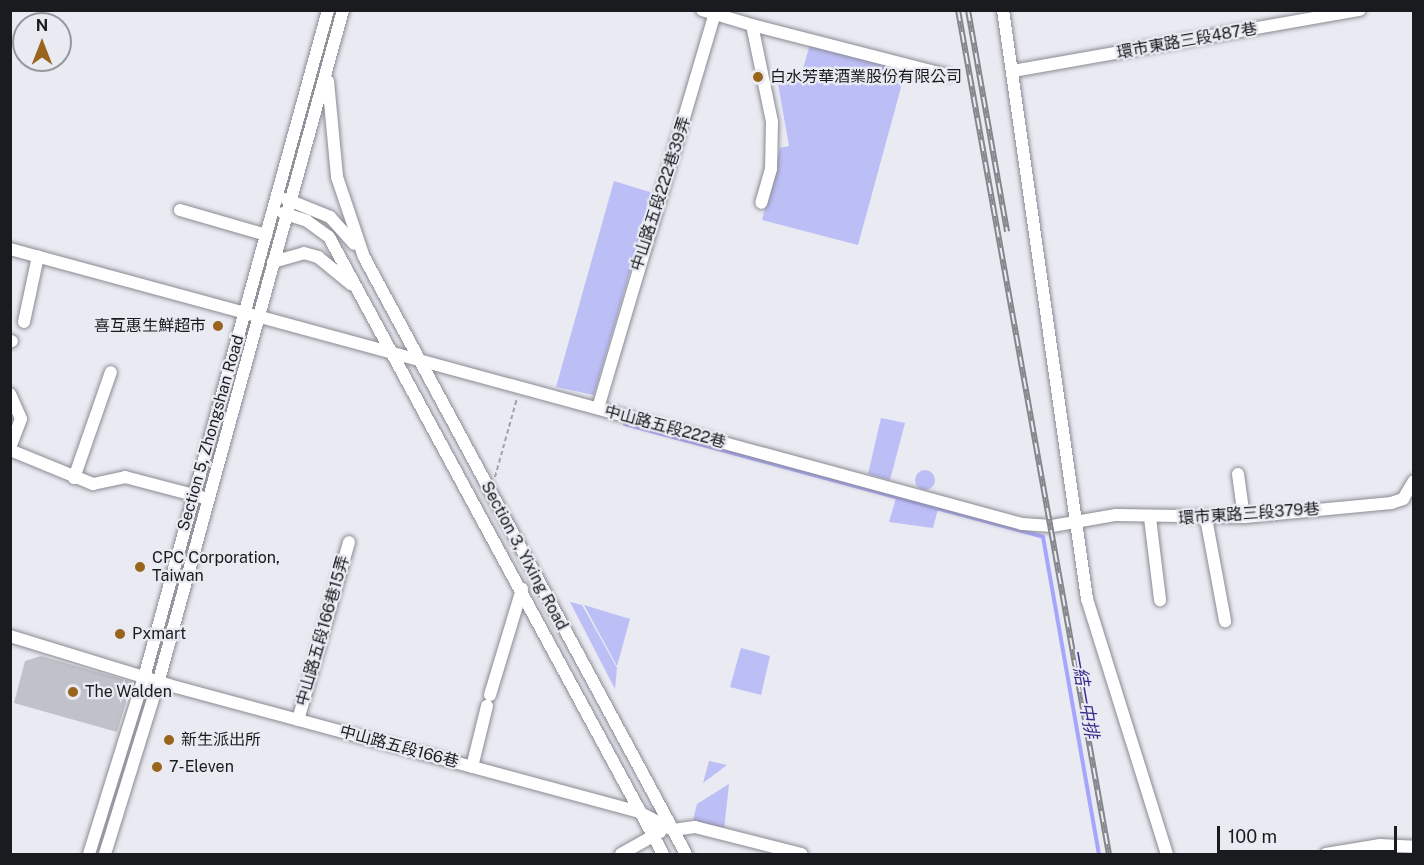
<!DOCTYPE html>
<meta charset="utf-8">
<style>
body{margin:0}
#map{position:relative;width:1424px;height:865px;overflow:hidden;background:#e9eaf2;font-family:"Public Sans","Noto Sans TC",sans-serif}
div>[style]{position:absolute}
.green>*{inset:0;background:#bcbef6}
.round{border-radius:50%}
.stream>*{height:4px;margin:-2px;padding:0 2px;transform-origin:2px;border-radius:2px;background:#a5a5fc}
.building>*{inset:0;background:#c1c1c9}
.path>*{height:2px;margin-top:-1px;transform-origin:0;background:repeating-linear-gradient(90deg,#a2a3a9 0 4.5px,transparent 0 7.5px)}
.roads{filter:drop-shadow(0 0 2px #8a8b93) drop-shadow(0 0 2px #8a8b93)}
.minor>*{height:12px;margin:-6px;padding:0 6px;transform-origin:6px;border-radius:6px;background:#fff}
.rail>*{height:6px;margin-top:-3px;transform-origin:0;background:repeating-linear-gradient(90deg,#e9eaf2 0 11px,#85868c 0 22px);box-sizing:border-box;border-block:2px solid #85868c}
.dots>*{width:16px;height:16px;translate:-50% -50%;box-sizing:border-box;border:3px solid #e9eaf2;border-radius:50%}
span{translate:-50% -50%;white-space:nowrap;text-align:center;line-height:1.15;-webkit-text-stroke:4.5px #e9eaf2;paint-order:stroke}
.street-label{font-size:16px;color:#1a1b1e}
.poi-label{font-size:16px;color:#1a1b1e}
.left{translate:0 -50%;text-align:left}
.right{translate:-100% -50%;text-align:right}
.water-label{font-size:18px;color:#3b2d8e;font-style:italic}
.frame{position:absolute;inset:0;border:12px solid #1a1b1e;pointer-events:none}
.north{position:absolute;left:12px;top:12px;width:60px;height:60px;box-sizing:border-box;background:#e9eaf2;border:2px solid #96979d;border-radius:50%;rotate:0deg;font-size:16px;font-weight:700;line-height:24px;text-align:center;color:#1a1b1e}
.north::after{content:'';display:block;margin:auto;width:21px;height:27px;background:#99641c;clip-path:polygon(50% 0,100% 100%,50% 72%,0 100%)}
.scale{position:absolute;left:1217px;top:826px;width:180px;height:27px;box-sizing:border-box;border:3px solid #1a1b1e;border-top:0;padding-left:8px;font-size:18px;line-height:21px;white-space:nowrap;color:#1a1b1e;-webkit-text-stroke:4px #e9eaf2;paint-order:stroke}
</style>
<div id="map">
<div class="green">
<i style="clip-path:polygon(810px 44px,906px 69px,858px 245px,762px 220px,780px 148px,789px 146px,776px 72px,802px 72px)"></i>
<i style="clip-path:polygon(614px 181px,653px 193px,594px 395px,556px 387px)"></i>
<i style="clip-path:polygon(881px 418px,905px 423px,890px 480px,868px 474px)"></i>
<i class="round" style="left:915px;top:470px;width:20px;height:20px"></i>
<i style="clip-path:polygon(896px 498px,938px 509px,933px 528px,889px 522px)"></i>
<i style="clip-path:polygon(570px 602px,582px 605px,617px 668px,615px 689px)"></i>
<i style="clip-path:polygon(584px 605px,630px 619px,617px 666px)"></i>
<i style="clip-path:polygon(741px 648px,770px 656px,761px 695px,730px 687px)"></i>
<i style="clip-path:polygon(709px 761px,727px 765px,703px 783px)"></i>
<i style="clip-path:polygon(729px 784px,724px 829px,693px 820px,697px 804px)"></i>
</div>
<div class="stream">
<i style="left:625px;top:424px;width:433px;rotate:15.1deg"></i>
<i style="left:1043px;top:537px;width:322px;rotate:80deg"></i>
</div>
<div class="building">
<i style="clip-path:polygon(41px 656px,132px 682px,117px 732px,14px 703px,25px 661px)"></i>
</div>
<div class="path">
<i style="left:495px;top:477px;width:82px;rotate:-74.4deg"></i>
</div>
<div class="roads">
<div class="minor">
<i style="left:702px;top:10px;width:52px;rotate:16.7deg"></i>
<i style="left:752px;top:25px;width:99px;rotate:78.3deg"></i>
<i style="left:772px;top:122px;width:47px;rotate:91.2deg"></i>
<i style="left:771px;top:169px;width:35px;rotate:106deg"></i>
<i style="left:1003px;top:10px;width:595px;rotate:81.88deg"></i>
<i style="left:1087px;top:599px;width:267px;rotate:72.6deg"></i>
<i style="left:752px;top:25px;width:201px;rotate:14.4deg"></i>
<i style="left:1013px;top:71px;width:352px;rotate:-10deg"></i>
<i style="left:328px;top:81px;width:96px;rotate:84.6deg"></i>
<i style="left:337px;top:177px;width:84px;rotate:71.4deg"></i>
<i style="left:364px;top:257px;width:678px;rotate:61.66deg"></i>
<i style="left:286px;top:199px;width:48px;rotate:22.2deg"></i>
<i style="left:330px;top:217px;width:36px;rotate:48deg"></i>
<i style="left:180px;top:210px;width:90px;rotate:16.2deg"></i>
<i style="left:283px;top:213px;width:25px;rotate:18deg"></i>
<i style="left:307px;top:221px;width:27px;rotate:36deg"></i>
<i style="left:329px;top:237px;width:702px;rotate:61.57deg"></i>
<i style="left:10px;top:249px;width:1049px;rotate:15.2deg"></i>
<i style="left:1022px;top:524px;width:30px;rotate:4deg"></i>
<i style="left:1052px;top:526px;width:65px;rotate:-9.8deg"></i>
<i style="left:1116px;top:515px;width:128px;rotate:0.9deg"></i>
<i style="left:1244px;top:517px;width:148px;rotate:-5.4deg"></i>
<i style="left:1391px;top:503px;width:13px;rotate:-18deg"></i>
<i style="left:1403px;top:499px;width:21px;rotate:-59deg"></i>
<i style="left:273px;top:262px;width:32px;rotate:-16deg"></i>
<i style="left:304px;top:253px;width:15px;rotate:16deg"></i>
<i style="left:318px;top:257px;width:43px;rotate:39.3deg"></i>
<i style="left:24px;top:322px;width:67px;rotate:-78deg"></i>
<i style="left:10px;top:342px;width:2px;rotate:-27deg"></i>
<i style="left:10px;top:394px;width:27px;rotate:66deg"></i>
<i style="left:21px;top:419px;width:31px;rotate:111deg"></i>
<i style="left:598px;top:408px;width:411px;rotate:-73.5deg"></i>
<i style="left:10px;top:450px;width:90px;rotate:22.3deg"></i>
<i style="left:93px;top:484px;width:33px;rotate:-12deg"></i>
<i style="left:125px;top:477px;width:79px;rotate:14.7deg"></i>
<i style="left:1238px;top:474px;width:43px;rotate:82.1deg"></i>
<i style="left:74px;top:478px;width:112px;rotate:-70.8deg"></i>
<i style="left:1150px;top:518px;width:83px;rotate:83deg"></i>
<i style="left:1206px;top:518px;width:105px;rotate:79.5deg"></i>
<i style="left:10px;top:636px;width:166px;rotate:17.1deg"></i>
<i style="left:169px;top:685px;width:487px;rotate:15.1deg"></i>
<i style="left:639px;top:812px;width:38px;rotate:28deg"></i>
<i style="left:673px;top:830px;width:22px;rotate:-8deg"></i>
<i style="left:695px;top:827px;width:110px;rotate:14.2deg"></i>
<i style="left:490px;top:695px;width:111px;rotate:-73.2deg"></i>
<i style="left:298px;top:720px;width:185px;rotate:-74deg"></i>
<i style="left:472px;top:767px;width:63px;rotate:-76.2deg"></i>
<i style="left:89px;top:854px;width:189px;rotate:-72.7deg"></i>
<i style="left:145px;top:674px;width:689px;rotate:-74.59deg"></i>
<i style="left:105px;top:854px;width:182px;rotate:-72.8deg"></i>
<i style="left:159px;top:680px;width:695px;rotate:-74.64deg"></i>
<i style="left:621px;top:854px;width:45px;rotate:-29.4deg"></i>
<i style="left:1326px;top:854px;width:55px;rotate:-9.5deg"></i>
<i style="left:1380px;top:845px;width:34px;rotate:3deg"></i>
</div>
</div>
<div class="rail">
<i style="left:958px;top:10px;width:857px;rotate:79.86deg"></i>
<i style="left:968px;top:10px;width:225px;rotate:80deg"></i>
</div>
<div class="dots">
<i style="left:758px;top:77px;background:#99641c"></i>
<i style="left:218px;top:326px;background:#99641c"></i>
<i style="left:140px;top:567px;background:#99641c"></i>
<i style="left:120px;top:634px;background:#99641c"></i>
<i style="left:73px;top:692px;background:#99641c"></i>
<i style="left:169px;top:740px;background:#99641c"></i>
<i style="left:157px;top:767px;background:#99641c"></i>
</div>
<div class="street-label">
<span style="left:1187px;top:41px;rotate:-10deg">環市東路三段487巷</span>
<span style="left:661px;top:194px;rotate:-72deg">中山路五段222巷39弄</span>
<span style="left:665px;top:427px;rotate:15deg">中山路五段222巷</span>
<span style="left:211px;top:433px;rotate:-74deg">Section 5, Zhongshan Road</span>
<span style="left:1249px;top:514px;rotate:-4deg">環市東路三段379巷</span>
<span style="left:524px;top:556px;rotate:62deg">Section 3, Yixing Road</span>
<span style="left:323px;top:631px;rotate:-74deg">中山路五段166巷15弄</span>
<span style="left:399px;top:747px;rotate:15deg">中山路五段166巷</span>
</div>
<div class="poi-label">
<span class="left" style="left:770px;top:77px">白水芳華酒業股份有限公司</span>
<span class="right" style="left:206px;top:326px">喜互惠生鮮超市</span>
<span class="left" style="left:152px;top:567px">CPC Corporation,<br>Taiwan</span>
<span class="left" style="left:132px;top:634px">Pxmart</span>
<span class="left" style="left:85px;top:692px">The Walden</span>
<span class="left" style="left:181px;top:740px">新生派出所</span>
<span class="left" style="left:169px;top:767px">7-Eleven</span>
</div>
<div class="water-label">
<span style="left:1084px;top:694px;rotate:80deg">一結一中排</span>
</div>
<div class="frame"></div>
<div class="north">N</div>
<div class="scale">100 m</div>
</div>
